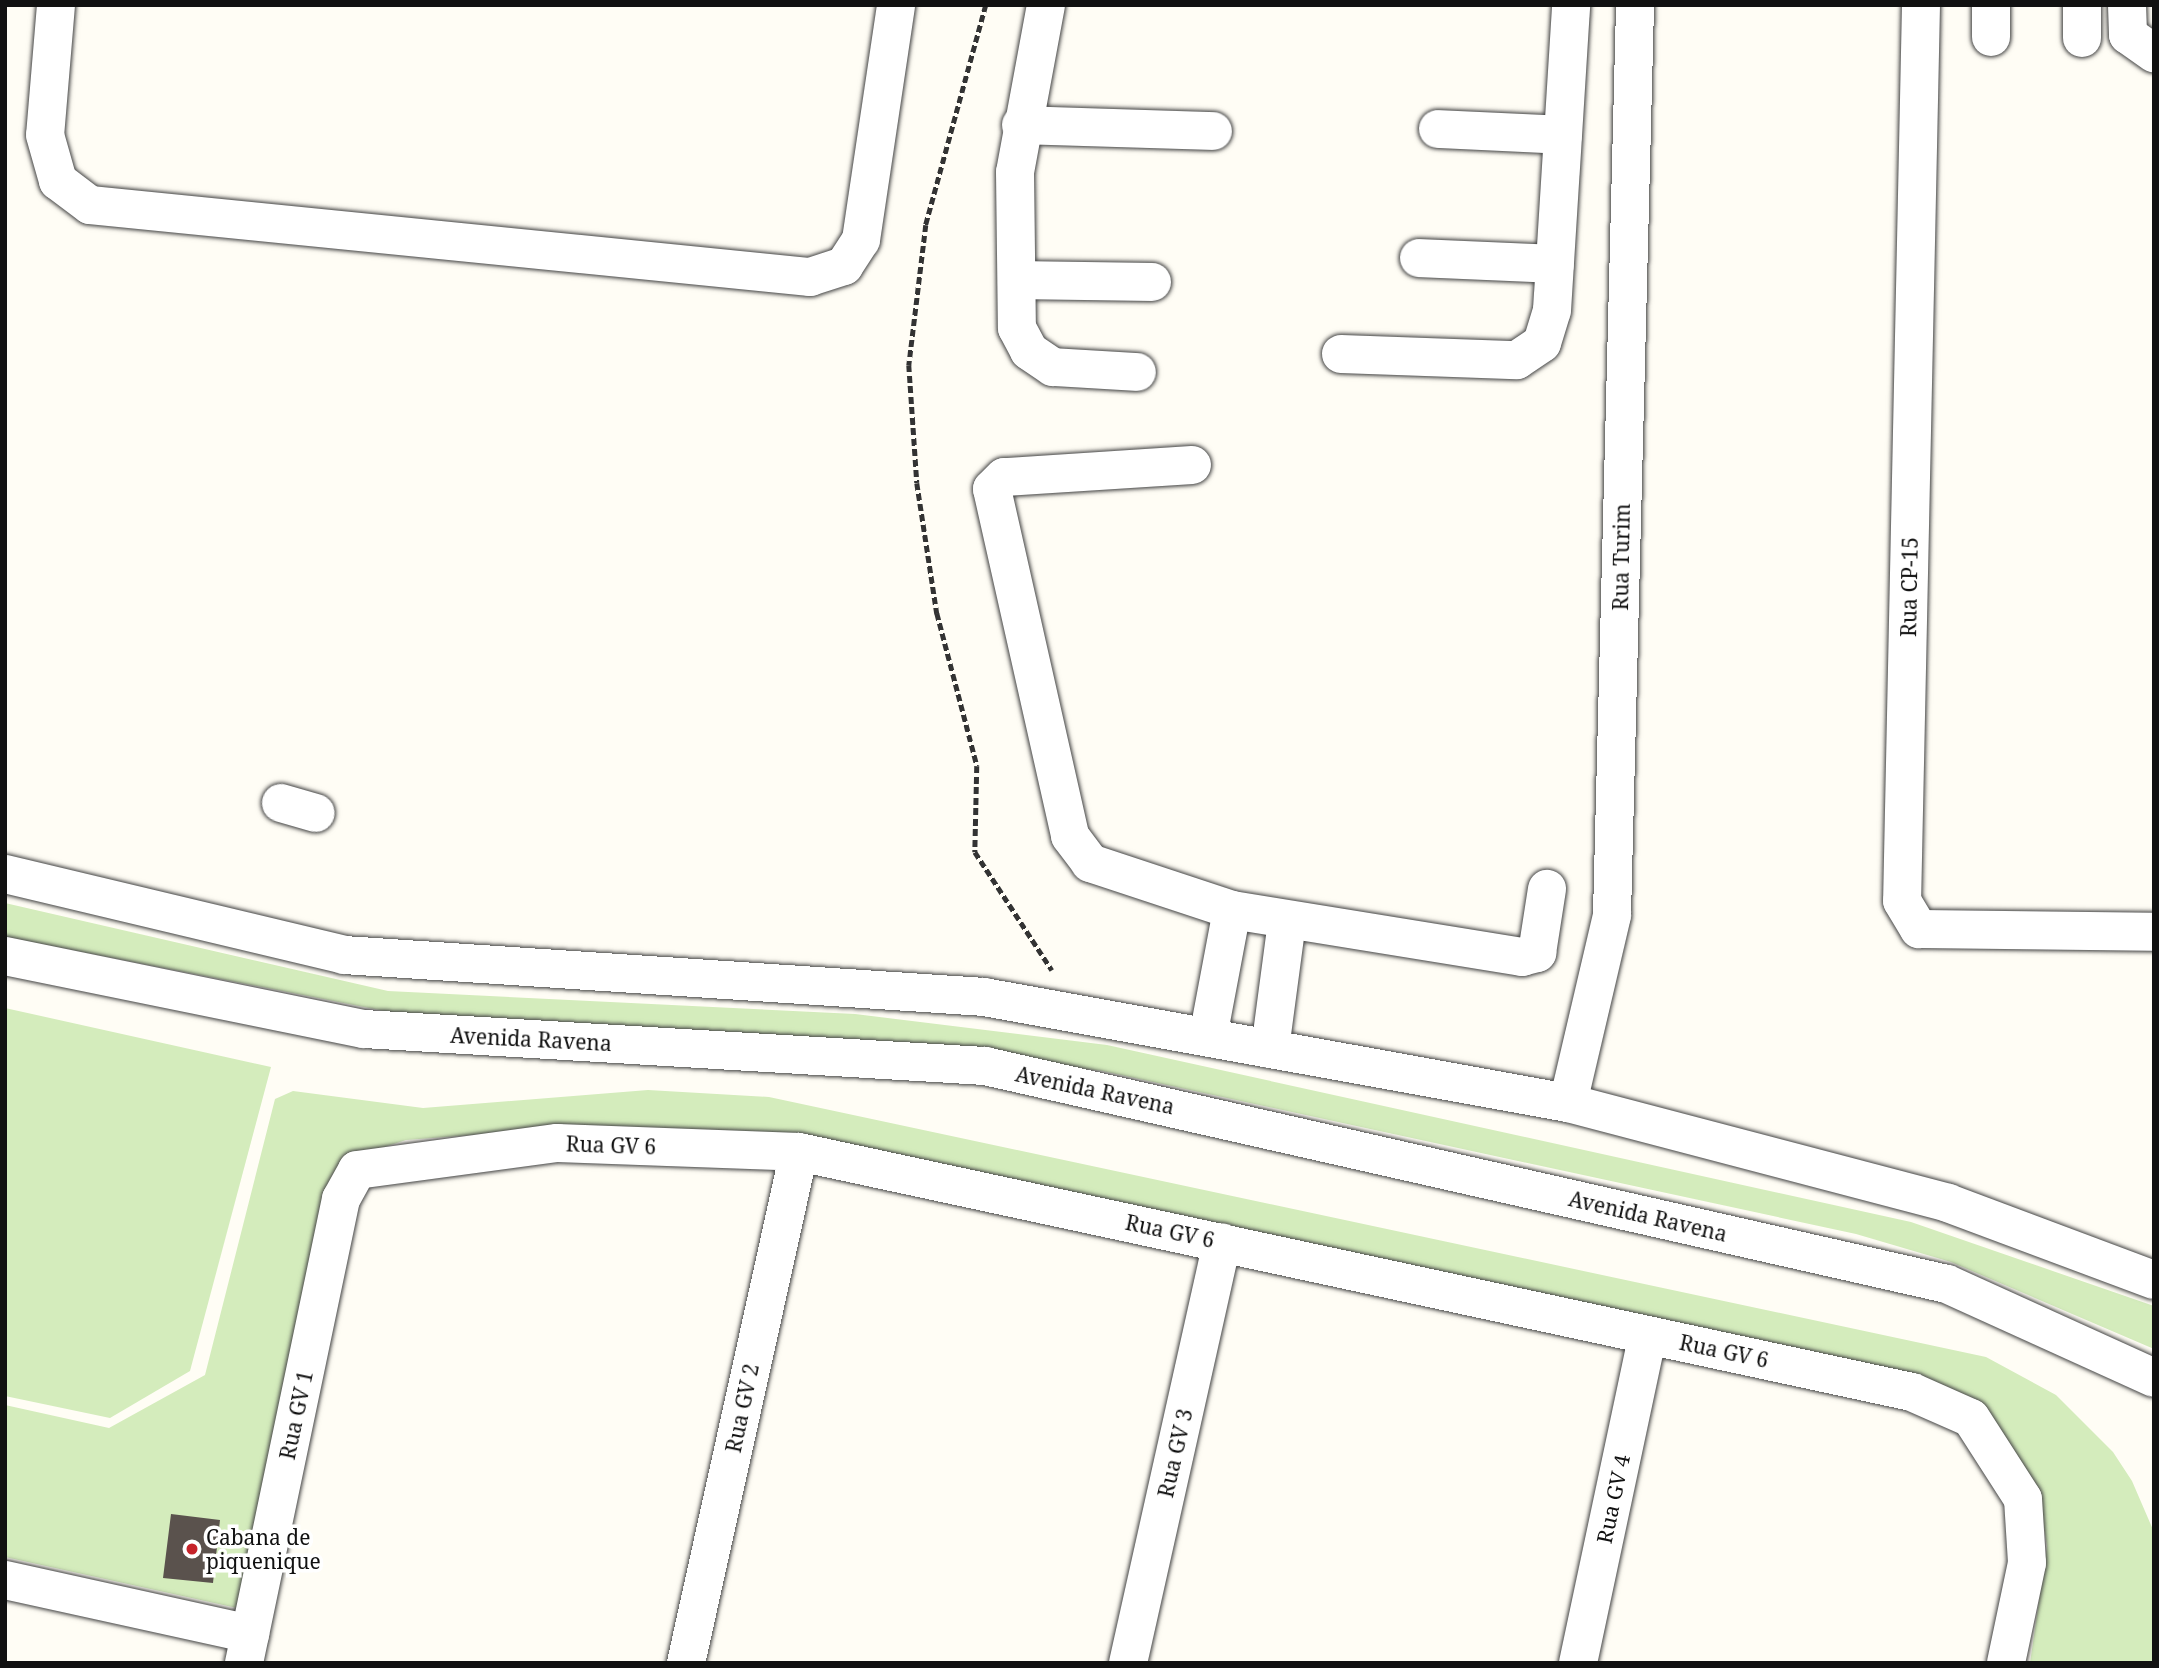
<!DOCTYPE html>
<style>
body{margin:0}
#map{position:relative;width:2159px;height:1668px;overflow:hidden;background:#fffdf5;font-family:"Noto Serif",serif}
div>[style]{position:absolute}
.green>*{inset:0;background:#d4ecbc}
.building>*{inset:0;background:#5a524d}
.path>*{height:4.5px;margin-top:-2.25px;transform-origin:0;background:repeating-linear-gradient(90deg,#333 0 7px,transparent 0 10.5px)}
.roads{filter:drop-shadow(0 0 2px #444) drop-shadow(0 0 2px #444)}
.minor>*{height:38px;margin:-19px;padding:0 19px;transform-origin:19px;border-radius:19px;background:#fff}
.dots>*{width:19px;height:19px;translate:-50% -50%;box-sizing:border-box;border:4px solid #fff;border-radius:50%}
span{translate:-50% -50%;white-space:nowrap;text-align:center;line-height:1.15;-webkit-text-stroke:7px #fff;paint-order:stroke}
.street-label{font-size:21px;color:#111}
.poi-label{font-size:21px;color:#111}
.left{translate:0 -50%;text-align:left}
.frame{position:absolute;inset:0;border:7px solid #111;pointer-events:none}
</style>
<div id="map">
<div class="green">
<i style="clip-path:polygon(5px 903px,388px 991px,855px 1014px,1107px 1045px,1911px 1222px,2154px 1306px,2154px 1349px,1951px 1262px,1856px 1234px,1102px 1071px,853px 1040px,451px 1024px,5px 937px)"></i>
<i style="clip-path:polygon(5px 1008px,271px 1067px,190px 1371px,110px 1418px,5px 1396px)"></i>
<i style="clip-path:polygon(293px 1091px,423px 1108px,648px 1090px,769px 1097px,1986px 1357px,2056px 1395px,2113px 1452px,2132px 1481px,2154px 1532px,2154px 1663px,2030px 1663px,2047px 1546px,2042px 1515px,1997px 1432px,801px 1135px,555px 1129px,406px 1140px,369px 1152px,237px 1608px,5px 1557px,5px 1405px,109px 1428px,205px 1375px,275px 1099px)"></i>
</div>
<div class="building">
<i style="clip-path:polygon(171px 1514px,220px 1520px,213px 1583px,163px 1578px)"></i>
</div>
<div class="path">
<i style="left:986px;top:5px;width:228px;rotate:105.3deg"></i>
<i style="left:926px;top:225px;width:141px;rotate:96.9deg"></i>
<i style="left:909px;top:365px;width:118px;rotate:86.1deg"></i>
<i style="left:917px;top:483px;width:132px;rotate:81.3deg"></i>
<i style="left:937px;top:613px;width:158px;rotate:75.3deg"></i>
<i style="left:977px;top:766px;width:86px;rotate:91.3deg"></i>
<i style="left:975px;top:852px;width:141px;rotate:56.9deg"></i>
</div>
<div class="roads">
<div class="minor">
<i style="left:56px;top:5px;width:130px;rotate:94.8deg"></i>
<i style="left:45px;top:135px;width:48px;rotate:74.2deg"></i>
<i style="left:58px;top:181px;width:40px;rotate:37deg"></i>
<i style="left:90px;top:205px;width:724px;rotate:5.71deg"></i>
<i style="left:810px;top:277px;width:36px;rotate:-18deg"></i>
<i style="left:844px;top:266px;width:31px;rotate:-57deg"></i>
<i style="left:861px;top:240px;width:238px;rotate:-81.5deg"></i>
<i style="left:1046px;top:5px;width:170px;rotate:100.5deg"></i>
<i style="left:1015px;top:172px;width:156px;rotate:89.3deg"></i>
<i style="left:1017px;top:328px;width:26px;rotate:62deg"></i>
<i style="left:1029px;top:351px;width:29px;rotate:34deg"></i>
<i style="left:1053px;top:367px;width:84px;rotate:3.4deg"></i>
<i style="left:1921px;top:5px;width:896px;rotate:91.21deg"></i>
<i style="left:1902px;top:901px;width:33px;rotate:59deg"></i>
<i style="left:1919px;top:929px;width:235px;rotate:0.7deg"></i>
<i style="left:1991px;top:5px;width:32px;rotate:90deg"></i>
<i style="left:2127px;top:5px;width:30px;rotate:88deg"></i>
<i style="left:2128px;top:35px;width:32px;rotate:35deg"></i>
<i style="left:2082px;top:38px;width:33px;rotate:-90deg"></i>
<i style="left:1021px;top:125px;width:192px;rotate:1.8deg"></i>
<i style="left:1438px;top:129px;width:125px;rotate:2.7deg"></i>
<i style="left:1419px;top:258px;width:136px;rotate:2.5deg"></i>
<i style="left:1017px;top:280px;width:135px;rotate:0.8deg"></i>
<i style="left:1341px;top:354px;width:176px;rotate:2deg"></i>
<i style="left:1517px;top:360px;width:30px;rotate:-34deg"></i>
<i style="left:1542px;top:343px;width:34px;rotate:-73deg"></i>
<i style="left:1552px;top:310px;width:306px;rotate:-86.4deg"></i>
<i style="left:1192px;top:465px;width:188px;rotate:176.3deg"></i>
<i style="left:1004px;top:477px;width:17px;rotate:135deg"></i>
<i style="left:992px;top:489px;width:356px;rotate:77.3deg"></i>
<i style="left:1070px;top:836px;width:34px;rotate:53deg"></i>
<i style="left:1090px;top:863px;width:150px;rotate:18.3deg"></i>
<i style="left:1232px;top:910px;width:294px;rotate:9.2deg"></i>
<i style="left:1522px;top:957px;width:16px;rotate:-15deg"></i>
<i style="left:1537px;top:953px;width:65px;rotate:-81.1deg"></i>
<i style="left:281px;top:803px;width:36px;rotate:16deg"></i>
<i style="left:5px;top:874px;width:349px;rotate:13.4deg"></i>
<i style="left:344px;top:955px;width:641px;rotate:3.75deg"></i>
<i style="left:984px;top:997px;width:594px;rotate:10.29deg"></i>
<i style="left:1568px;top:1103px;width:393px;rotate:14.7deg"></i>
<i style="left:1948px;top:1203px;width:220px;rotate:20.5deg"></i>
<i style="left:5px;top:956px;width:366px;rotate:11.5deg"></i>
<i style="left:364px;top:1029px;width:622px;rotate:3.41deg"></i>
<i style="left:985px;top:1066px;width:986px;rotate:12.77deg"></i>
<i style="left:1947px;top:1284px;width:227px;rotate:24.4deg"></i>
<i style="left:1208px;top:1037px;width:129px;rotate:-79.3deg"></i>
<i style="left:1270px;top:1049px;width:129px;rotate:-82.4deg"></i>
<i style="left:1568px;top:1103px;width:193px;rotate:-76.8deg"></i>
<i style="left:1612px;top:915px;width:910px;rotate:-88.55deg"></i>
<i style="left:5px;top:1580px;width:251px;rotate:12.4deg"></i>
<i style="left:244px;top:1663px;width:474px;rotate:-78.2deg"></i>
<i style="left:341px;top:1199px;width:33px;rotate:-61deg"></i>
<i style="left:357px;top:1170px;width:202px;rotate:-7.7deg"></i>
<i style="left:557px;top:1143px;width:242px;rotate:2.1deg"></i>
<i style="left:799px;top:1152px;width:1139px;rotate:12.17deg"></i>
<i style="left:1912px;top:1392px;width:64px;rotate:23.8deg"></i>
<i style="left:1971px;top:1418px;width:96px;rotate:57.3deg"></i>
<i style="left:2023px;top:1499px;width:64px;rotate:86.4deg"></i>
<i style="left:2027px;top:1563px;width:102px;rotate:101.9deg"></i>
<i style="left:686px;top:1663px;width:523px;rotate:-77.53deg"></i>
<i style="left:1128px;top:1663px;width:431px;rotate:-77.4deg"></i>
<i style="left:1578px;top:1663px;width:335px;rotate:-78deg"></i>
</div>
</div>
<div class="dots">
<i style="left:192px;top:1549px;background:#c6232a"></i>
</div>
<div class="street-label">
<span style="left:1621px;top:557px;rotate:-89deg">Rua Turim</span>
<span style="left:1909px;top:587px;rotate:-89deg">Rua CP-15</span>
<span style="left:531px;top:1039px;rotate:3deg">Avenida Ravena</span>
<span style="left:1095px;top:1090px;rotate:12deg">Avenida Ravena</span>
<span style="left:611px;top:1145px;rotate:2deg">Rua GV 6</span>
<span style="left:1648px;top:1216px;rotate:13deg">Avenida Ravena</span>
<span style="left:1170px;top:1231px;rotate:12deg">Rua GV 6</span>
<span style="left:1724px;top:1351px;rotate:12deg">Rua GV 6</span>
<span style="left:742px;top:1408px;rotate:-78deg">Rua GV 2</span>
<span style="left:296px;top:1415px;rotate:-78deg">Rua GV 1</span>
<span style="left:1175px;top:1453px;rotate:-77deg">Rua GV 3</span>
<span style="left:1613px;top:1499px;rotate:-78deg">Rua GV 4</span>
</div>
<div class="poi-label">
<span class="left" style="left:206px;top:1549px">Cabana de<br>piquenique</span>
</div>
<div class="frame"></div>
</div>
